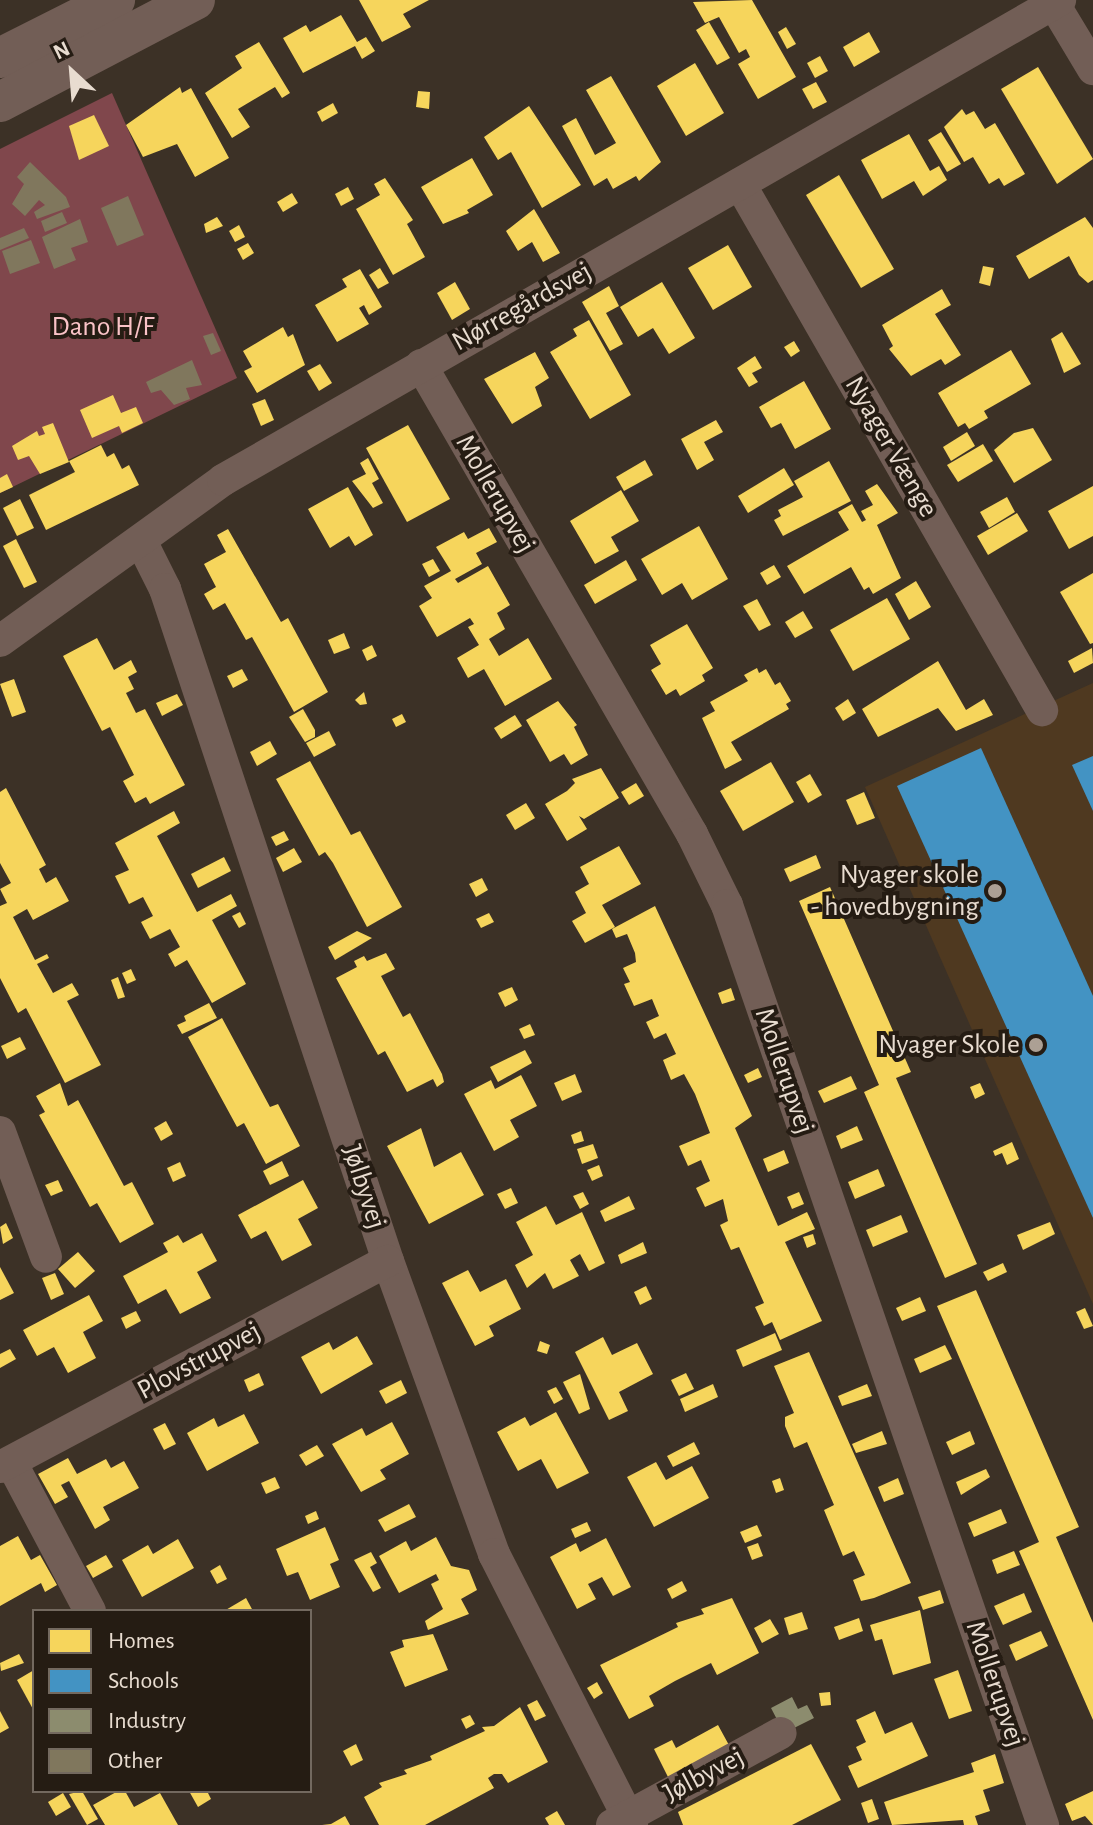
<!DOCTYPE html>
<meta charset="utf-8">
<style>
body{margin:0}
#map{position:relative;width:1093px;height:1825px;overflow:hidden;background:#3c3126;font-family:"Alegreya Sans",sans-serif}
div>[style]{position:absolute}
.built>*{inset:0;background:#4f3920}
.green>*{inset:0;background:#80474c}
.homes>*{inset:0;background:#f6d55c}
.schools>*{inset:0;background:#4393c3}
.industry>*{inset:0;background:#8c8c6e}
.building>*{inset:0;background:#80775d}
.minor>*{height:32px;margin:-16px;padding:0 16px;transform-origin:16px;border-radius:16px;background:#725e56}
.tertiary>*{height:40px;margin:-20px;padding:0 20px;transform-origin:20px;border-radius:20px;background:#725e56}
.dots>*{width:22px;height:22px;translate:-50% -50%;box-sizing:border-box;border:4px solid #251c13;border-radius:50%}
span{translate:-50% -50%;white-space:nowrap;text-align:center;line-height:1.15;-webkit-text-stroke:8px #251c13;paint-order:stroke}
.street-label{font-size:28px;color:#e8dcd0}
.park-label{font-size:28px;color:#fac3c7}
.poi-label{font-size:28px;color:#e8dcd0}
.right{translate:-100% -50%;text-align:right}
.legend{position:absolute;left:32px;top:1609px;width:280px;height:184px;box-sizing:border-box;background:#251c13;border:2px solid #73695f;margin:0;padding:10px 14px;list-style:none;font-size:24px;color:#e8dcd0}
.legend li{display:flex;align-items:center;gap:16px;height:40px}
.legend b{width:40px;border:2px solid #73695f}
.north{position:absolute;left:32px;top:32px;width:80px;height:80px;-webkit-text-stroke:6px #251c13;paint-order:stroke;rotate:334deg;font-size:22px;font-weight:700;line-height:32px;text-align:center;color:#e8dcd0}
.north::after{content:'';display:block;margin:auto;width:28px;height:36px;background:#e8dcd0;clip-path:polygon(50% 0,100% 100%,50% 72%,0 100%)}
</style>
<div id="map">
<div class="built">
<i style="clip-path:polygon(1093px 683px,1093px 1304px,865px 787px)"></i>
</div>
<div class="green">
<i style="clip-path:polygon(112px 93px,237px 378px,0 493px,0 149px)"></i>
</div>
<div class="homes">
<i style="clip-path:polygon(359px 0,429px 0,403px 14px,411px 27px,382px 42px)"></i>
<i style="clip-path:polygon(752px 0,796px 77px,758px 99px,738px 64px,750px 57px,746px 49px,739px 53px,719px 17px,705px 23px,693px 2px)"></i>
<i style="clip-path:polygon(341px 15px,357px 42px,366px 37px,375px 51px,362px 59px,355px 46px,303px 73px,283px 38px,306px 25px,310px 32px)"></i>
<i style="clip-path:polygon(709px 22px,730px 58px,717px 65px,696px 30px)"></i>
<i style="clip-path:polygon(786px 27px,796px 44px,787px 49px,778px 32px)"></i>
<i style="clip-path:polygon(869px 32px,880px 52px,854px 67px,843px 47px)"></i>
<i style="clip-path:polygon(259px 42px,290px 93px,282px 98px,275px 87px,238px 109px,250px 127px,232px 138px,205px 93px,242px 68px,235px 56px)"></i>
<i style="clip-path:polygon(820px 56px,828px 71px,815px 78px,807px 63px)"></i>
<i style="clip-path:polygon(695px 63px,724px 113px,686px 136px,657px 86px)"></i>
<i style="clip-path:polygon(1038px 67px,1093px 159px,1057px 184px,1001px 89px)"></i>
<i style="clip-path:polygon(611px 76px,661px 162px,639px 181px,636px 176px,613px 189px,607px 178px,594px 186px,562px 126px,576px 118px,595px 155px,616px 143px,586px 90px)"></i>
<i style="clip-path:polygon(816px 82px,827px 102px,813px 109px,802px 89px)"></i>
<i style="clip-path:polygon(180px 87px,182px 93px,191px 88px,229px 158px,195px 177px,177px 144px,143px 157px,126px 125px)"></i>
<i style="clip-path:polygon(418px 91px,430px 92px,429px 109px,416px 107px)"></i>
<i style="clip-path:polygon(333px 103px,338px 113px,322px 122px,317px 112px)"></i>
<i style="clip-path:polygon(529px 106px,581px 185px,542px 208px,511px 152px,498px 160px,484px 137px)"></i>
<i style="clip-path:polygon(962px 109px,966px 115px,974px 111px,985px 129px,995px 123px,1025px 174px,1004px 186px,999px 178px,989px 184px,973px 157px,964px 162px,944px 127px)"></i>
<i style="clip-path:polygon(94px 115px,109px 146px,79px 160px,69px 126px)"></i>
<i style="clip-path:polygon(941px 132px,961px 164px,947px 172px,928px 140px)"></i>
<i style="clip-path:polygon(909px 134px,930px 171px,939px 166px,947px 180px,923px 196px,914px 181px,882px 199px,861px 160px)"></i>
<i style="clip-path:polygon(472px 158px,493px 195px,467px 210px,469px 213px,443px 224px,421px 187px)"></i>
<i style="clip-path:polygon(839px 175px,894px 269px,861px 288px,806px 195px)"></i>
<i style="clip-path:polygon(385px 178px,413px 220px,407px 224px,425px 257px,393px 275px,356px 209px,380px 195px,374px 184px)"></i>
<i style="clip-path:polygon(348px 187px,354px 199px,341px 206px,335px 194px)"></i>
<i style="clip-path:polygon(292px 193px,298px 203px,283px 212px,277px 202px)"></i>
<i style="clip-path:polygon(534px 209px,560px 253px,543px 262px,532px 242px,518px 251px,506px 231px)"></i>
<i style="clip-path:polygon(217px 217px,223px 226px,206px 233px,204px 224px)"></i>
<i style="clip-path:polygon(1085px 217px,1093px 228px,1093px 280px,1088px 283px,1079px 275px,1069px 256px,1029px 279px,1016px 256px)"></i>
<i style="clip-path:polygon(239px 225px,245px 237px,235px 242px,229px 231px)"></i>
<i style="clip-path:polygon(248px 243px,254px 253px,243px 260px,237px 249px)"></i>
<i style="clip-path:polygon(728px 245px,752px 287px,713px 310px,688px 268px)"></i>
<i style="clip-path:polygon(983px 266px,994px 268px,990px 286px,979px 283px)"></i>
<i style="clip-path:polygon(380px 268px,389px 283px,378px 289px,369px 275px)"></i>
<i style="clip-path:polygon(360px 269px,382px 307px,369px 315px,364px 305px,359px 308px,369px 324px,337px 342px,315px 305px,347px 287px,342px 279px)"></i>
<i style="clip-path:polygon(455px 282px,470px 309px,452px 320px,437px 293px)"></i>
<i style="clip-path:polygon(662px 282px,695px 338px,669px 354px,653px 328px,638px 337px,620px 307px)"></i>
<i style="clip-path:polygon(609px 286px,619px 306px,606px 313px,623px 344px,610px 351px,582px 302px)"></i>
<i style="clip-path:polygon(942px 289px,951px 305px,935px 314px,961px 355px,945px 365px,941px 359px,911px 376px,889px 349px,893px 346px,882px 325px)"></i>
<i style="clip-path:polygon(589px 320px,631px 395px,590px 419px,550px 352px,577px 336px,573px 329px)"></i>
<i style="clip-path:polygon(283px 327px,288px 337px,293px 334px,305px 365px,257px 393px,244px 371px,252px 367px,243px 351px)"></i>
<i style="clip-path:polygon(1062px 332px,1081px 364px,1064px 373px,1051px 339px)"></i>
<i style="clip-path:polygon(794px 341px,800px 351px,791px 357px,784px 347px)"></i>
<i style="clip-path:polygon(1011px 350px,1031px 384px,984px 411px,988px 418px,969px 429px,965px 423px,958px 427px,938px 393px)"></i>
<i style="clip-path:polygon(535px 352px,549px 378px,535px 387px,542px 406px,512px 424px,484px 379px)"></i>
<i style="clip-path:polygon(755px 356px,762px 368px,752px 373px,758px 382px,749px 387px,737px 368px)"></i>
<i style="clip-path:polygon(320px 364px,332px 383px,319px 391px,307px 371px)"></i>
<i style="clip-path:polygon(804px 381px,831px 429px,795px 449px,781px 423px,771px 428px,759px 407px)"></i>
<i style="clip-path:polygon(113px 395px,121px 413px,136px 407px,143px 423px,122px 433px,119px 426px,92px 438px,80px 410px)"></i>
<i style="clip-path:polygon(265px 399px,274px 420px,261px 426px,252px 404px)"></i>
<i style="clip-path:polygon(716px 420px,723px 432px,704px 442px,714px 460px,697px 470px,681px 439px)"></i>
<i style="clip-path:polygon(53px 423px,69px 462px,40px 474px,29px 456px,18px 460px,12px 446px,37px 431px,39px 436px,45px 434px,42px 427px)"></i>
<i style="clip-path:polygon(408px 425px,450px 499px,407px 522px,366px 448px)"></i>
<i style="clip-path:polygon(1033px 428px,1052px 460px,1014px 483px,994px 450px,1014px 433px)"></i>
<i style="clip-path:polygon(967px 432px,975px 446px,951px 461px,943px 447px)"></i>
<i style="clip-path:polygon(983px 444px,993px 461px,958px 482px,947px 465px)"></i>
<i style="clip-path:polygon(101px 445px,107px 457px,114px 453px,122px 469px,129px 465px,139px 485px,46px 530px,29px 495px,75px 472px,69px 461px)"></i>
<i style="clip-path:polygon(368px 458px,379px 479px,372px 483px,383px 503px,373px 508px,352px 481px,366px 474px,360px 463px)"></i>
<i style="clip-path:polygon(645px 460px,653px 475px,624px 491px,616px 477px)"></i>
<i style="clip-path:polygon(829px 461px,851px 501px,783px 536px,774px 520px,781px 516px,778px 510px,803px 497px,794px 481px)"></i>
<i style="clip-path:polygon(784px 468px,794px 485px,748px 513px,738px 496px)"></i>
<i style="clip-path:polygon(7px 474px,13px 487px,0 493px,0 478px)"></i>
<i style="clip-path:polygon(877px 484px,898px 513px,877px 525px,901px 578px,873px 594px,869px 587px,864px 590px,851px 567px,804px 594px,787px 566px,849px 530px,838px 512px,852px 504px,862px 522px,866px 520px,861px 511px,873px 505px,865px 491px)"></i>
<i style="clip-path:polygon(1093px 486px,1093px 536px,1069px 549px,1048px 511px)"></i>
<i style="clip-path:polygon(348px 487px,373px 535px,355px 546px,349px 536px,330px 548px,308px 509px)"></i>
<i style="clip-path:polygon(621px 490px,639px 521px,611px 537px,619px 551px,595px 564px,570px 521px)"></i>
<i style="clip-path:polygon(1007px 497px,1015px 512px,989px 528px,980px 512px)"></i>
<i style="clip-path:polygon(20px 499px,34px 528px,17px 536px,3px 508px)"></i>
<i style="clip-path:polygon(1017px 513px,1028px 531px,988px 555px,977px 536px)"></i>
<i style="clip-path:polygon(699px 526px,728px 579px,692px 600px,682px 583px,662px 595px,641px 559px)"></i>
<i style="clip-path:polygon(489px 528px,497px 542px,476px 553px,482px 564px,455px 579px,458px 583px,488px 566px,510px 605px,497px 613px,505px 629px,489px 639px,499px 656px,528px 638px,552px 679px,505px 706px,484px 669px,468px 678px,457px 658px,479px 645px,468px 627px,474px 624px,470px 618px,437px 637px,419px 606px,432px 598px,424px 586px,451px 571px,436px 547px,464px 532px,468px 539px)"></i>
<i style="clip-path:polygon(228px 529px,281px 622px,288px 618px,328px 692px,294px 712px,252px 637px,246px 640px,225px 603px,213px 610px,204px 594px,216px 587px,204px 564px,226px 552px,217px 535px)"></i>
<i style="clip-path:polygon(16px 539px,37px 582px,24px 588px,3px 546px)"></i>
<i style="clip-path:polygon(433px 559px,440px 571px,429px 577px,422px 564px)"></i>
<i style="clip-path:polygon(626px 560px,637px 580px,595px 604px,584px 585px)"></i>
<i style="clip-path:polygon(774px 565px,781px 577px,767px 585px,760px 573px)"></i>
<i style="clip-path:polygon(1093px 573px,1093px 643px,1090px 644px,1060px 592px)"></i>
<i style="clip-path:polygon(916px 581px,931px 607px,909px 620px,895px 594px)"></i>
<i style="clip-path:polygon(887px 598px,910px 639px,853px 671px,830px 630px)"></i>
<i style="clip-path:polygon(757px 599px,771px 625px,759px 631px,743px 606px)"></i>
<i style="clip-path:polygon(803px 611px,813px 628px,795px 638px,785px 622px)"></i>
<i style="clip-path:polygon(687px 624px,713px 668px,702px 675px,705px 681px,680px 696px,676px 689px,666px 695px,651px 670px,661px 664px,650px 645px)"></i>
<i style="clip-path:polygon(344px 633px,350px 648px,334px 654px,328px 640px)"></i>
<i style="clip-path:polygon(97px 638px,114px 670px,131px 660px,137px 672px,128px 677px,134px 689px,126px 693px,136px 713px,145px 709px,185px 785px,150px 804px,146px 797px,135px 803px,123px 781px,134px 775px,110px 727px,102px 731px,63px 656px)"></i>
<i style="clip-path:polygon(372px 645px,377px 656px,367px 661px,362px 650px)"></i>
<i style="clip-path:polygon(1092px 648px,1093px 663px,1074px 673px,1068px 661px)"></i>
<i style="clip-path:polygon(938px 661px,966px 710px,984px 699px,993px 715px,956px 731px,938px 708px,878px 737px,862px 709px)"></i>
<i style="clip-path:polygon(757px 668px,759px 673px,766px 669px,775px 685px,780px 682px,791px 701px,786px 704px,789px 709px,731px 742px,742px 760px,725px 769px,702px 718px,715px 711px,710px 702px,748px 681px,744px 675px)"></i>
<i style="clip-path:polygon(242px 669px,248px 680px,233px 688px,227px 676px)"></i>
<i style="clip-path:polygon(14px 679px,26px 712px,12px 717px,0 684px)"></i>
<i style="clip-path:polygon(364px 692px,367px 704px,360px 705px,355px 700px)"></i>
<i style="clip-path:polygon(177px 694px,183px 705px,162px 716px,156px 703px)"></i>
<i style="clip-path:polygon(848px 699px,856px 713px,843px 721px,835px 708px)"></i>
<i style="clip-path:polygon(558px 701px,577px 725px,574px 727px,588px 755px,571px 765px,564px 754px,550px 762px,526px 720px)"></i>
<i style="clip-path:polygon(303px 709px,315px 730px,315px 737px,305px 742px,289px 717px)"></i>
<i style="clip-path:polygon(402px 714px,406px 722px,396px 727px,392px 719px)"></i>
<i style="clip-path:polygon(515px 715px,522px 726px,501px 739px,494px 728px)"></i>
<i style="clip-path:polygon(329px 731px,336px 745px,314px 757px,306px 743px)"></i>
<i style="clip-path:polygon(270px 741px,277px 754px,257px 766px,250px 752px)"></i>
<i style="clip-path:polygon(310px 761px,351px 835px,360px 831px,402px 907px,367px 927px,333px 863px,325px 852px,319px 856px,276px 779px)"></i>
<i style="clip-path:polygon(771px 762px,794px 802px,743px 831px,720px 791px)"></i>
<i style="clip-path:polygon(601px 768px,619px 798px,584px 819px,579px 816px,587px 829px,567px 841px,545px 804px,567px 791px,575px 783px,572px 779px)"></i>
<i style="clip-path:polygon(810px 774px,822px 795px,808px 803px,796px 782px)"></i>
<i style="clip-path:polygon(636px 783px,644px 796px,629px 805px,621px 792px)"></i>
<i style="clip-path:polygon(6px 788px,46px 865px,39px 869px,46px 883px,56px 877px,69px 901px,33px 920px,27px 909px,13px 917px,35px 960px,47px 954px,49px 958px,37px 964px,53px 993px,72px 983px,79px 995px,67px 1001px,101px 1065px,65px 1083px,26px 1008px,18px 1013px,0 978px,0 906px,7px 903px,0 889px,11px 883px,0 863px,0 792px)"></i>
<i style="clip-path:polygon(864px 792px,875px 818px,857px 825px,846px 800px)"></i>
<i style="clip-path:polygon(526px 803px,535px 818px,515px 830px,506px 815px)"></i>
<i style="clip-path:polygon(174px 811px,180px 823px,157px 836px,197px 912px,231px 894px,237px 906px,212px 920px,246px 984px,212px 1003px,187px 960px,175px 967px,168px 954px,180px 947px,170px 929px,150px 939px,141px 922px,153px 916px,143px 897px,129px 904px,115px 876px,129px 870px,115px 843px)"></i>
<i style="clip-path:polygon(284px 831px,289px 840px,276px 846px,271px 837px)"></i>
<i style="clip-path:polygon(619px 846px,641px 884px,602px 905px,615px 927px,585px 943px,572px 921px,586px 913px,575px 892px,589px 884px,580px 867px)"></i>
<i style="clip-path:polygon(294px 848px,302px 862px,283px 872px,276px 858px)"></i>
<i style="clip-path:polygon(816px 855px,821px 868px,790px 882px,784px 869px)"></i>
<i style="clip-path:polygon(224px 857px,231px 871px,198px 888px,191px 874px)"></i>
<i style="clip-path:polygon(482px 878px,488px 890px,476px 897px,469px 884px)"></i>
<i style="clip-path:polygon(830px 887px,911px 1072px,896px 1078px,977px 1264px,945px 1278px,864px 1092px,879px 1085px,799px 901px)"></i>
<i style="clip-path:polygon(906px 898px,912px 914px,903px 917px,897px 901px)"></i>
<i style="clip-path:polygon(655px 906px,752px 1116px,735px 1128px,778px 1226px,807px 1212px,815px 1229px,785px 1242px,822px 1321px,780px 1340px,772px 1322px,764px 1326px,755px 1307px,764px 1303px,739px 1247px,731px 1250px,720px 1225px,728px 1221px,723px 1199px,705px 1207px,696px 1188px,710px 1181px,701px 1160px,688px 1166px,679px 1146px,710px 1133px,695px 1094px,684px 1074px,671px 1080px,663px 1060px,676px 1054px,666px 1033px,654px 1039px,646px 1022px,659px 1016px,652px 999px,634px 1006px,624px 984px,630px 982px,623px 968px,636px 962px,635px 953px,627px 934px,616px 938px,612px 929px)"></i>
<i style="clip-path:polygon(240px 912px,246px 924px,239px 928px,232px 916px)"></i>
<i style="clip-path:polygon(489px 913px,494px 922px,481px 928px,476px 919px)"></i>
<i style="clip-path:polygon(357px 931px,372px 938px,335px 960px,328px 947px)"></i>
<i style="clip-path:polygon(386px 953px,395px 969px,381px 976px,403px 1017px,410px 1013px,442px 1074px,444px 1082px,437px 1087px,433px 1079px,407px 1092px,385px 1051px,378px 1055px,336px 978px,357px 967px,354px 961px,364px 956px,367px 961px)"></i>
<i style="clip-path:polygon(131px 969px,136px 980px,127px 984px,122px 973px)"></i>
<i style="clip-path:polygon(118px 977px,125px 997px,118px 999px,111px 980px)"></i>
<i style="clip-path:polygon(512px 987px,518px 1000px,505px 1007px,498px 993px)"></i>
<i style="clip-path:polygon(731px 988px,735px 1000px,722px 1004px,718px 993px)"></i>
<i style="clip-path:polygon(209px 1003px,217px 1018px,182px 1034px,177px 1025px,186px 1021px,184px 1016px)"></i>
<i style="clip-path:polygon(222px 1018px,270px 1107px,278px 1104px,300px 1146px,266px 1164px,244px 1123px,237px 1127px,188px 1037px)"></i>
<i style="clip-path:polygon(530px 1024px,535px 1035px,524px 1039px,519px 1029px)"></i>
<i style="clip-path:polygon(20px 1037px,26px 1049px,7px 1059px,1px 1046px)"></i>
<i style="clip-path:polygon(525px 1050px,532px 1063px,498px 1082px,490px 1067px)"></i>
<i style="clip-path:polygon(758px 1068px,762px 1077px,748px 1083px,744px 1075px)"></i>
<i style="clip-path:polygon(575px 1074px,582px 1092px,562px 1101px,554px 1083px)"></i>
<i style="clip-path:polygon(521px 1075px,537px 1106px,510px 1120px,519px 1137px,494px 1151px,464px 1094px,491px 1080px,495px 1089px)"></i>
<i style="clip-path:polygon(851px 1076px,857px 1089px,824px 1103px,818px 1091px)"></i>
<i style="clip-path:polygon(60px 1083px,68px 1106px,78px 1100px,124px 1186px,132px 1182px,154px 1224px,120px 1243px,97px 1203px,90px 1207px,39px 1115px,45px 1112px,36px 1096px)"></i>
<i style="clip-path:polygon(980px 1083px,985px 1094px,975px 1099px,970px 1087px)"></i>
<i style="clip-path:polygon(166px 1121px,173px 1134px,161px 1141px,154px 1128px)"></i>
<i style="clip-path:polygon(857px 1126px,863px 1140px,841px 1149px,836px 1136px)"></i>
<i style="clip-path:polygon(421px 1128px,434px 1167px,461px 1152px,484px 1195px,429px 1224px,387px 1146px)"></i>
<i style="clip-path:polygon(581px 1131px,584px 1141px,574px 1144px,571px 1135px)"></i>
<i style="clip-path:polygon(1012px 1142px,1019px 1159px,1007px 1165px,1002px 1153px,995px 1156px,993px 1151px)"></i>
<i style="clip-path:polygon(593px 1144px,598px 1158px,582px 1164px,577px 1149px)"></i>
<i style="clip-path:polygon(784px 1150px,789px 1163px,768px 1172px,763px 1159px)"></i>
<i style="clip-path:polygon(282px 1161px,289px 1176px,270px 1185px,263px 1171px)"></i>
<i style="clip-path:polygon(180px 1162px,186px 1176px,173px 1182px,167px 1168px)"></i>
<i style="clip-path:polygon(599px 1165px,603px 1176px,592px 1181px,587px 1170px)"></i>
<i style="clip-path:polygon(878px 1169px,885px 1186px,855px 1199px,848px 1182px)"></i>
<i style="clip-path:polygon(58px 1180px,63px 1191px,51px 1196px,45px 1185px)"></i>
<i style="clip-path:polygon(303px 1180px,318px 1208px,298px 1219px,312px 1245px,282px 1261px,266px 1231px,251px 1239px,238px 1215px)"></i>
<i style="clip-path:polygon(511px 1188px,518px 1203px,505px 1209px,497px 1194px)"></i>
<i style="clip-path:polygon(583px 1192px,589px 1204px,580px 1209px,573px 1196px)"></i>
<i style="clip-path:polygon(799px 1192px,804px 1204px,792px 1209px,787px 1197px)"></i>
<i style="clip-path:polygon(629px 1196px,635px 1209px,605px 1222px,600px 1211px)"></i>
<i style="clip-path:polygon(546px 1206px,556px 1225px,582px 1212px,605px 1263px,589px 1271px,580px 1254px,570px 1260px,579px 1276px,553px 1289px,545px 1273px,527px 1288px,515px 1265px,533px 1255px,516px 1222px)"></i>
<i style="clip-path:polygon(901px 1215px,908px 1232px,873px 1247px,866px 1230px)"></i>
<i style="clip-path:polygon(1050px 1222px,1055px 1234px,1023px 1250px,1017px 1235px)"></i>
<i style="clip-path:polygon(6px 1223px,13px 1238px,3px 1244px,0 1227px)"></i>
<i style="clip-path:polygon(202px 1233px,217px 1261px,197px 1272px,211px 1298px,180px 1314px,166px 1289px,138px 1304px,123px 1276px,168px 1252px,163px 1243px,178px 1235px,183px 1243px)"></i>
<i style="clip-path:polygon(813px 1234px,816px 1244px,807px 1248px,803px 1237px)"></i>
<i style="clip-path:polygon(643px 1242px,647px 1253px,621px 1264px,618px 1255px)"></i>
<i style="clip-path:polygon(78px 1252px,95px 1271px,75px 1288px,58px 1269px)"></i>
<i style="clip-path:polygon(1003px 1263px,1007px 1272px,988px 1281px,983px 1272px)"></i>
<i style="clip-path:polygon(0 1267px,14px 1293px,0 1300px)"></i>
<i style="clip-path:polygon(468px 1270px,480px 1292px,506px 1279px,521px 1309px,489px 1326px,494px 1336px,475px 1346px,442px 1283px)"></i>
<i style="clip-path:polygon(55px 1273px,64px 1294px,51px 1300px,42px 1278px)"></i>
<i style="clip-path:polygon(646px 1286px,652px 1299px,640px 1305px,634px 1292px)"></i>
<i style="clip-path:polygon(976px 1290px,1079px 1527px,1056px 1537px,1093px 1623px,1093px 1720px,1019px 1551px,1039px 1542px,937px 1306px)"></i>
<i style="clip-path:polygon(89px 1295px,103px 1321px,83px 1332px,96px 1358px,68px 1373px,54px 1347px,37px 1356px,23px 1330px)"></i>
<i style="clip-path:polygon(920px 1297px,926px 1311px,902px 1321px,896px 1308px)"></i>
<i style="clip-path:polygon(1085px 1308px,1093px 1326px,1084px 1329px,1076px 1312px)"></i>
<i style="clip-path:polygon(136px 1311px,141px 1321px,126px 1329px,121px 1318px)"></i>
<i style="clip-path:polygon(775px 1333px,782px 1350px,743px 1367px,736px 1350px)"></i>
<i style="clip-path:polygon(357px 1336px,373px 1364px,321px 1394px,301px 1357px,329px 1342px,333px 1350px)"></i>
<i style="clip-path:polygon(603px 1337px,612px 1355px,637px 1343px,653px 1374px,619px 1392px,628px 1411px,609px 1420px,575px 1352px)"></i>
<i style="clip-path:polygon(540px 1341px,550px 1345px,547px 1354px,537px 1351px)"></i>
<i style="clip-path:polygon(945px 1345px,952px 1359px,920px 1373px,914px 1359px)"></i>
<i style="clip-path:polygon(10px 1349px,16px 1359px,0 1368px,0 1354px)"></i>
<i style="clip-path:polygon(809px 1352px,911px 1583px,874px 1598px,861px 1601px,853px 1580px,865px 1575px,854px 1551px,843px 1556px,824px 1510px,834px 1505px,807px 1442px,794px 1448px,785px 1426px,785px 1417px,794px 1413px,774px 1366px)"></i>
<i style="clip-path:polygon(259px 1373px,264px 1385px,249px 1392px,244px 1380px)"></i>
<i style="clip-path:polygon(686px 1373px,694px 1389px,679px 1396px,671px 1380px)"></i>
<i style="clip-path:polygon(580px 1374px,590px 1409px,579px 1414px,563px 1382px)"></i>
<i style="clip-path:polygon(401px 1380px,407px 1393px,386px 1404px,379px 1391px)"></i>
<i style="clip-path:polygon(713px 1384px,718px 1397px,685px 1412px,680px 1399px)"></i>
<i style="clip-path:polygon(867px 1384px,872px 1396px,842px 1406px,838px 1396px)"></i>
<i style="clip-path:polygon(556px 1387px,563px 1399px,554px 1404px,547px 1391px)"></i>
<i style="clip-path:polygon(556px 1412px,589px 1473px,557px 1489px,541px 1459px,518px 1471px,497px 1432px,525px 1417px,530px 1426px)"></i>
<i style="clip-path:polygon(244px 1414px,259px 1443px,207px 1471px,187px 1433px,214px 1418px,218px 1427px)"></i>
<i style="clip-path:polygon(392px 1422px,409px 1454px,380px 1470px,386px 1479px,361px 1492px,332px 1444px,362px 1428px,366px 1436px)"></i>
<i style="clip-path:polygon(165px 1423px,176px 1444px,164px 1450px,153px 1429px)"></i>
<i style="clip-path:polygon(882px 1431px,887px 1444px,856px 1453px,852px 1444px)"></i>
<i style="clip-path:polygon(970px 1431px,975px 1444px,952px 1455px,946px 1442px)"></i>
<i style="clip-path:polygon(694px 1442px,700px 1454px,673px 1467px,667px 1456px)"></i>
<i style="clip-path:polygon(317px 1445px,324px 1456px,306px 1466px,299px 1455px)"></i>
<i style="clip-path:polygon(68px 1458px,77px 1474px,106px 1459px,111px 1468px,124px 1461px,139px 1488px,103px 1507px,110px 1520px,95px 1529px,69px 1481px,61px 1485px,68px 1497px,55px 1504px,38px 1474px)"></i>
<i style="clip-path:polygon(656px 1462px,666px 1480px,692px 1466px,709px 1498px,654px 1527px,627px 1477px)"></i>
<i style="clip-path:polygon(986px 1469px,990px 1477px,961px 1495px,956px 1482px)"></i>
<i style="clip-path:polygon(275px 1477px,280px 1488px,266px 1494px,261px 1483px)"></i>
<i style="clip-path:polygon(780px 1478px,784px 1490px,776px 1493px,772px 1481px)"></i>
<i style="clip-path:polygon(898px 1478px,904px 1494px,884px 1502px,878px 1487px)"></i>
<i style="clip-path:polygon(409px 1504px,416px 1517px,385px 1532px,378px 1520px)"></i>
<i style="clip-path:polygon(1001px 1509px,1007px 1523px,974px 1537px,968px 1523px)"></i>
<i style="clip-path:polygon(316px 1511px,319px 1519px,308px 1524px,305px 1516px)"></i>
<i style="clip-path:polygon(587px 1522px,591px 1531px,575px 1538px,571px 1529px)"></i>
<i style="clip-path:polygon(757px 1525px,762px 1536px,745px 1543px,740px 1532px)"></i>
<i style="clip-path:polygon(325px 1527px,339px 1560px,330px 1564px,340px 1587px,310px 1600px,298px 1572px,287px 1576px,276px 1549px)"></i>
<i style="clip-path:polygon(18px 1536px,31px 1560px,40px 1555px,57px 1585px,45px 1592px,41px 1583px,0 1606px,0 1546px)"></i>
<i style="clip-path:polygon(436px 1537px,451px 1566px,469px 1570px,477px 1590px,461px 1599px,469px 1614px,428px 1630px,425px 1621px,443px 1609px,431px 1584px,439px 1580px,436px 1574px,399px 1593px,379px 1556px,406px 1541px,411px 1551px)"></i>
<i style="clip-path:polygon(606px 1538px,631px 1587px,613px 1596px,602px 1577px,588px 1584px,596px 1599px,577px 1609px,550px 1557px,576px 1543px,580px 1552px)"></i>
<i style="clip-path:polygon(178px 1539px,194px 1568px,142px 1597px,122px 1560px,148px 1545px,153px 1554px)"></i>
<i style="clip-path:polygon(758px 1543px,763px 1556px,752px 1560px,747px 1547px)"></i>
<i style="clip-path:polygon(1014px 1551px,1020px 1565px,997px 1574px,992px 1560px)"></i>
<i style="clip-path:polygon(371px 1552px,377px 1563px,370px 1567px,381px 1588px,373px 1592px,354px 1560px)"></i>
<i style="clip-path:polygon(106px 1555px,113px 1567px,93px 1578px,86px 1566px)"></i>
<i style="clip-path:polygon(220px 1565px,227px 1579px,217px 1584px,210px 1571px)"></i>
<i style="clip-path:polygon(682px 1581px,687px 1591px,672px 1599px,667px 1589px)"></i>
<i style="clip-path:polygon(940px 1590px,944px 1603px,923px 1610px,918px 1597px)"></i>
<i style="clip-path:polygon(1024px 1593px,1032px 1612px,1003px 1625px,994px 1606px)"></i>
<i style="clip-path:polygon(246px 1598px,253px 1611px,224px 1611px)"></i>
<i style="clip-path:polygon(732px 1598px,759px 1653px,717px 1675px,711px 1663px,675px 1681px,649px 1696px,654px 1706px,629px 1719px,600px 1665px,678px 1627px,676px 1623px,704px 1614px,701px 1609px)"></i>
<i style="clip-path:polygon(920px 1610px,931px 1663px,893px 1675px,882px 1639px,875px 1641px,870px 1625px)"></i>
<i style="clip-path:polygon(802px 1612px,808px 1629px,789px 1635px,784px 1618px)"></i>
<i style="clip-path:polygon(859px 1618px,863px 1631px,839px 1640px,834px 1627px)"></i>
<i style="clip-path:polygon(770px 1619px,779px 1634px,762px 1643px,754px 1628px)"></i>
<i style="clip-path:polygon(1041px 1631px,1048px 1646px,1016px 1661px,1009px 1645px)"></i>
<i style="clip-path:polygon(433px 1634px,448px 1670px,405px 1687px,390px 1652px,404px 1647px,402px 1640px)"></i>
<i style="clip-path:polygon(19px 1654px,24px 1663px,1px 1671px,0 1663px)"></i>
<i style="clip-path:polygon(34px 1670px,34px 1711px,17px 1680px)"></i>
<i style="clip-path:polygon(958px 1670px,972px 1711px,949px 1719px,934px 1679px)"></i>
<i style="clip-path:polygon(597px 1682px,603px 1693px,594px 1699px,587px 1688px)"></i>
<i style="clip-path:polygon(830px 1692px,831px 1705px,821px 1706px,819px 1693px)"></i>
<i style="clip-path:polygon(537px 1700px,546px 1716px,535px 1721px,527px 1705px)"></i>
<i style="clip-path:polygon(520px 1707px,548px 1762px,508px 1783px,502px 1774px,494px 1774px,488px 1778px,494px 1788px,425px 1825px,379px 1825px,364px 1797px,382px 1787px,379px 1783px,407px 1774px,404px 1770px,432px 1760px,430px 1756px,485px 1731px,482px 1727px,494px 1726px)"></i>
<i style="clip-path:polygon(0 1711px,9px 1728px,0 1733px)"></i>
<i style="clip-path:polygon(875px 1711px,885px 1734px,912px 1722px,928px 1756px,858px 1788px,848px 1766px,862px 1760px,856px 1747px,866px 1742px,856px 1720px)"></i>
<i style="clip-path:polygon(470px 1715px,475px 1724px,466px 1729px,461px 1719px)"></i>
<i style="clip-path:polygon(718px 1725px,730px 1747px,669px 1779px,654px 1749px,672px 1740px,676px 1748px)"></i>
<i style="clip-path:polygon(356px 1744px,363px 1760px,351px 1766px,343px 1751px)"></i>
<i style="clip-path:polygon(811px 1744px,841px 1800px,792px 1825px,683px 1825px,678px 1812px)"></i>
<i style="clip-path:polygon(995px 1754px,1004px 1783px,983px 1790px,990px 1811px,975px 1816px,978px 1825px,964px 1825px,963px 1820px,892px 1825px,884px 1802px,974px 1772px,971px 1763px)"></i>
<i style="clip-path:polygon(82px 1791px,98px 1819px,87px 1825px,69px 1794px)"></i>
<i style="clip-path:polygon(118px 1791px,125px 1791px,134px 1807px,160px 1793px,178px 1825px,105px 1825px,93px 1805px)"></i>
<i style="clip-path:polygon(189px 1791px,207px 1791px,211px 1799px,198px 1807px)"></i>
<i style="clip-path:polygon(1093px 1791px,1093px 1825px,1085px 1816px,1072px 1821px,1065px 1804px)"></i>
<i style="clip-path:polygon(63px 1793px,71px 1807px,56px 1816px,48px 1802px)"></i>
<i style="clip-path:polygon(872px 1799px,879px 1819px,868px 1823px,861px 1803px)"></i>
<i style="clip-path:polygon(557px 1811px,565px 1825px,549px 1825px,545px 1818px)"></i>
<i style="clip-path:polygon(345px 1816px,350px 1825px,322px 1825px,331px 1824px)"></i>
</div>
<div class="schools">
<i style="clip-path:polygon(981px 748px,1093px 996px,1093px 1218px,897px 786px)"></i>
<i style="clip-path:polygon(1093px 756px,1093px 811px,1072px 765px)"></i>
</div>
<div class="industry">
<i style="clip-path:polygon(792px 1697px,798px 1709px,807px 1705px,814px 1718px,784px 1733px,771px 1708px)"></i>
</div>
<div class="building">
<i style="clip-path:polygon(30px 162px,66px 197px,70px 207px,37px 219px,34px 212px,45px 205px,39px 200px,25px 216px,12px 204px,24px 184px,17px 177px)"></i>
<i style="clip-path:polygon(128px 196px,144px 235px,117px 246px,101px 208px)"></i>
<i style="clip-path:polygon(62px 212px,67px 223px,45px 232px,41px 221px)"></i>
<i style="clip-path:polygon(80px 219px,88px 242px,71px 248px,76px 260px,54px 269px,42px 237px)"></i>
<i style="clip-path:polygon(24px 228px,29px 238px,0 250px,0 238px)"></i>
<i style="clip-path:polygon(31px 240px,40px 263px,10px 274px,2px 251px)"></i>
<i style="clip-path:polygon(213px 333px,221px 351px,211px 355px,203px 336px)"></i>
<i style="clip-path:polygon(192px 360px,202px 385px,186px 388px,190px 399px,174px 405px,161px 390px,151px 393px,146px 382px)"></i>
</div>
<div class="minor">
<i style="left:1054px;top:4px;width:76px;rotate:59deg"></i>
<i style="left:740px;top:184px;width:607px;rotate:60.14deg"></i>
<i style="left:421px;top:365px;width:542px;rotate:59.98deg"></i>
<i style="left:692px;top:834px;width:79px;rotate:63.8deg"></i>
<i style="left:727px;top:905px;width:973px;rotate:71.04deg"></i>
<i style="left:141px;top:541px;width:54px;rotate:63.4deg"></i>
<i style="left:165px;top:589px;width:708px;rotate:71.64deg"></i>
<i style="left:388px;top:1261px;width:312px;rotate:70.1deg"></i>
<i style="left:494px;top:1554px;width:304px;rotate:63deg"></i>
<i style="left:0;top:641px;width:275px;rotate:-35.8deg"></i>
<i style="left:223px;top:480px;width:965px;rotate:-29.83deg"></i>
<i style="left:0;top:1132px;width:133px;rotate:69.8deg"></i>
<i style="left:11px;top:1462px;width:169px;rotate:62.1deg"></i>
<i style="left:0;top:1467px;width:439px;rotate:-28deg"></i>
<i style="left:612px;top:1825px;width:192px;rotate:-28.6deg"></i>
</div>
<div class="tertiary">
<i style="left:0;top:58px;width:129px;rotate:-26.8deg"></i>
<i style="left:0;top:102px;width:220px;rotate:-27.6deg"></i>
</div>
<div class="dots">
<i style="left:995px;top:891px;background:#aca094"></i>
<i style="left:1036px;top:1045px;background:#aca094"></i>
</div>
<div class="street-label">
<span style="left:522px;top:307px;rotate:-29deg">Nørregårdsvej</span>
<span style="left:891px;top:447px;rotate:60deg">Nyager Vænge</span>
<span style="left:495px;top:494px;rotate:60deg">Mollerupvej</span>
<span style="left:784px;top:1071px;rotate:71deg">Mollerupvej</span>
<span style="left:364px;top:1187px;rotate:72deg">Jølbyvej</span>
<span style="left:199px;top:1361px;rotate:-28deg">Plovstrupvej</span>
<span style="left:995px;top:1684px;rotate:71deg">Mollerupvej</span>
<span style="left:704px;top:1775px;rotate:-28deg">Jølbyvej</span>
</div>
<div class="park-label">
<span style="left:103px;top:327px">Dano H/F</span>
</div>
<div class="poi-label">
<span class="right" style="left:979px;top:891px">Nyager skole<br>- hovedbygning</span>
<span class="right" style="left:1020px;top:1045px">Nyager Skole</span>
</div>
<ul class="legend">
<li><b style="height:22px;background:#f6d55c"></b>Homes</li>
<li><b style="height:22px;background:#4393c3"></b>Schools</li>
<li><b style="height:22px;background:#8c8c6e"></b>Industry</li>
<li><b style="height:22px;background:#80775d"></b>Other</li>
</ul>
<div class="north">N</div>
</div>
